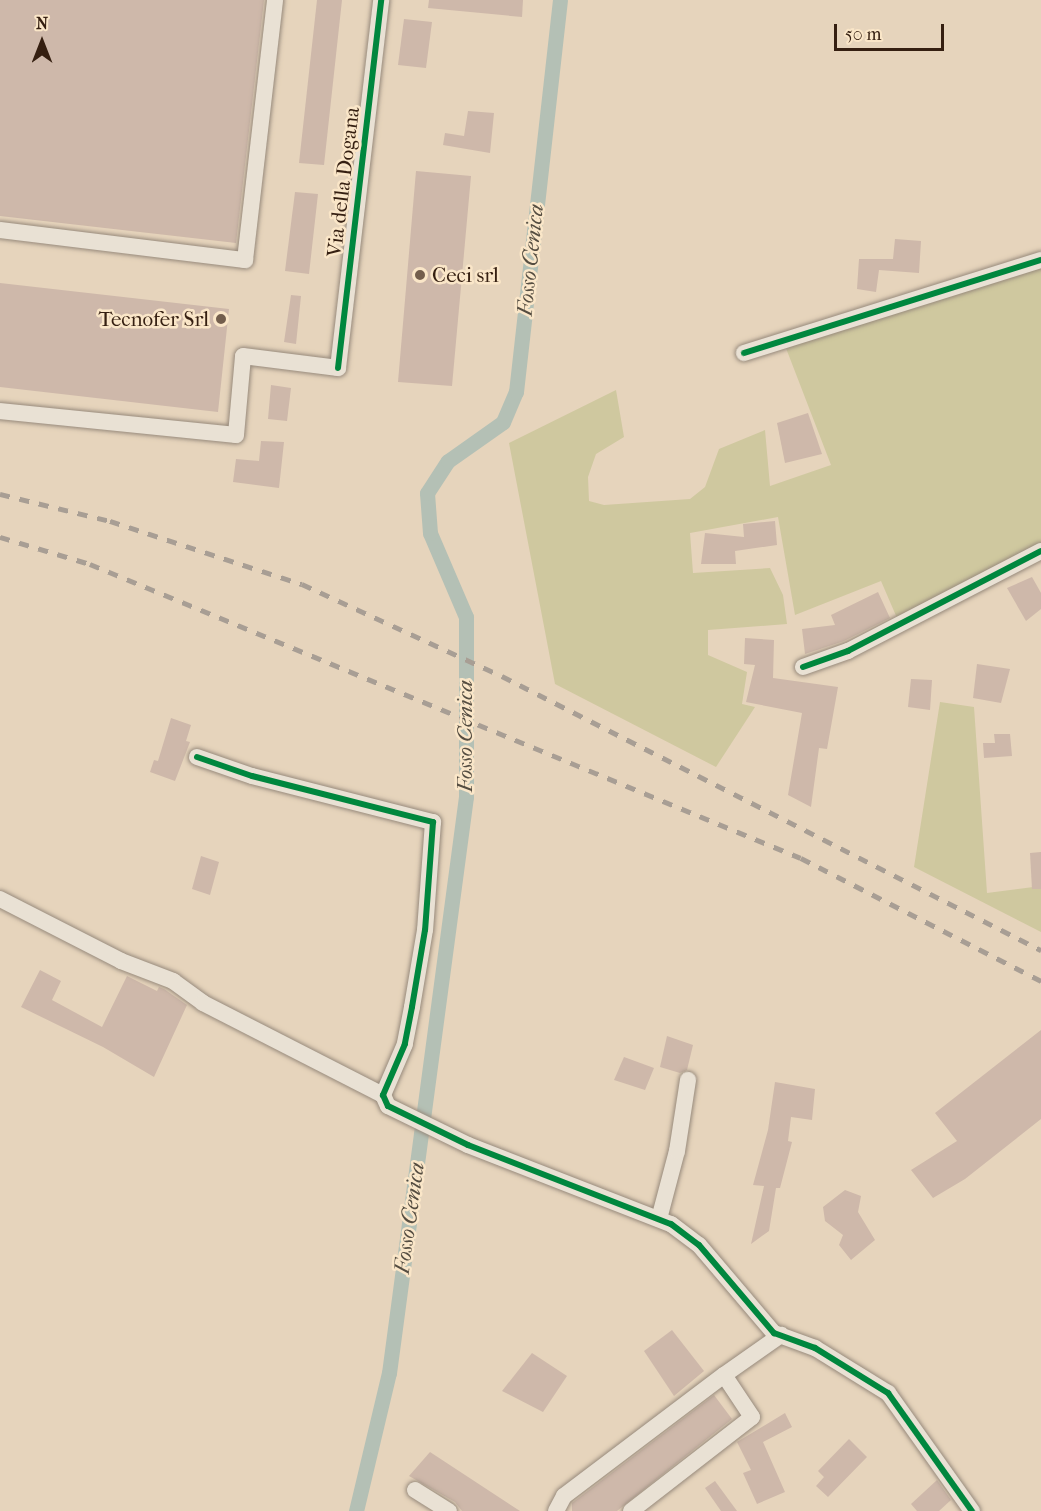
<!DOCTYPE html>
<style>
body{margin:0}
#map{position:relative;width:1041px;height:1511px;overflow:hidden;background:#e6d4bc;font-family:"IM FELL French Canon",serif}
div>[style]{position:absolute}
.green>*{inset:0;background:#cfc89f}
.canal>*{height:15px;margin:-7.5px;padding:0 7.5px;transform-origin:7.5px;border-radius:7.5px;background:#b4c0b5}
.building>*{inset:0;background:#ceb8aa}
.roads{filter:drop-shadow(0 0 2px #978a7c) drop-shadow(0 0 2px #978a7c)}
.minor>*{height:16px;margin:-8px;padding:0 8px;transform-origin:8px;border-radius:8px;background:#e9e1d4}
.rail>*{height:4.5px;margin-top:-2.25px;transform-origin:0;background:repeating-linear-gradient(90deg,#a89e94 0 10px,transparent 0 20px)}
.cycleway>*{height:6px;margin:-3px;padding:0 3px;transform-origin:3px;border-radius:3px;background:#00873e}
.dots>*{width:16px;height:16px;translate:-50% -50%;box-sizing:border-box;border:3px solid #fae6c8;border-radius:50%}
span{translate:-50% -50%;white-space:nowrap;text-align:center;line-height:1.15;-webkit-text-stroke:5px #fae6c8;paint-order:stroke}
.street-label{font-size:21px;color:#351f11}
.poi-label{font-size:21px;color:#351f11}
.left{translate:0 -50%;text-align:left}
.right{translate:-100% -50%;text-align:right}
.water-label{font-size:22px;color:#554d41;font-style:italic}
.north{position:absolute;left:12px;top:12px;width:60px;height:60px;-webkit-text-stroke:4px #fae6c8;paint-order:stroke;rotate:0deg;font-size:16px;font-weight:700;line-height:24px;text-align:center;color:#351f11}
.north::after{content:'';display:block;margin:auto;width:21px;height:27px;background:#351f11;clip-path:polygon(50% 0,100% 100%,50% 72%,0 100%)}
.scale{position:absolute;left:834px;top:24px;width:110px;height:27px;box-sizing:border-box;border:3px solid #351f11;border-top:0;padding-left:8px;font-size:18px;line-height:21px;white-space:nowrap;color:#351f11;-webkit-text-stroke:4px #fae6c8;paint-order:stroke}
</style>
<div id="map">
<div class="green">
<i style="clip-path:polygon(1041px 265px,1041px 543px,897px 618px,881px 581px,795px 615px,778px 517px,690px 533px,693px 573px,770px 568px,783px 595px,787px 624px,708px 630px,708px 655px,747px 672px,742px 704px,755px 707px,716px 767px,555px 684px,509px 443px,616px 390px,624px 437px,596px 454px,588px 477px,589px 501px,604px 505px,690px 499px,705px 487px,719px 449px,765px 430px,770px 486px,831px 465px,784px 343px)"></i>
<i style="clip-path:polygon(940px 702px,974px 707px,987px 893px,1041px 886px,1041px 932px,914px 867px)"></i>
</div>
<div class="canal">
<i style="left:356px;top:1511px;width:142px;rotate:-76.6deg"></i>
<i style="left:389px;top:1373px;width:581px;rotate:-82.39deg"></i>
<i style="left:466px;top:797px;width:180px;rotate:-90deg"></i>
<i style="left:466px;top:617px;width:91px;rotate:-113.2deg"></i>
<i style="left:430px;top:533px;width:40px;rotate:-94.3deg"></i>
<i style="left:427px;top:493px;width:38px;rotate:-57deg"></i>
<i style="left:448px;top:461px;width:67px;rotate:-35.3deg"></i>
<i style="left:503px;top:422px;width:33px;rotate:-67deg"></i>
<i style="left:516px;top:392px;width:394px;rotate:-83.6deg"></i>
</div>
<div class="building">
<i style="clip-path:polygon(0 0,264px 0,236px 243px,0 216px)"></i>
<i style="clip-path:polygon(317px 0,342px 0,324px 165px,299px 163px)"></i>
<i style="clip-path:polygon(429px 0,523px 0,522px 17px,428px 8px)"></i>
<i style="clip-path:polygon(404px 19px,432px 22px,426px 68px,398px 65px)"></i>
<i style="clip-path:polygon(468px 111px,494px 113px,490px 153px,443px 145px,445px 133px,464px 136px)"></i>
<i style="clip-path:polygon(416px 171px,471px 176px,452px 386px,398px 382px)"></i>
<i style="clip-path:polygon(295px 192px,318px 194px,309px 274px,285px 271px)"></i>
<i style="clip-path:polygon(895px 239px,921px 241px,919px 273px,879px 270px,876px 292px,857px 289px,859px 259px,893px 259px)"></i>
<i style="clip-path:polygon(0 283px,229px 309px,218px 412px,0 387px)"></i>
<i style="clip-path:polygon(291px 295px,301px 296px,296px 344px,284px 342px)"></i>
<i style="clip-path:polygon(271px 385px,291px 388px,287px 421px,268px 419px)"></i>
<i style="clip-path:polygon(808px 413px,822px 454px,785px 463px,777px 423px)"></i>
<i style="clip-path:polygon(261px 441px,284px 442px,279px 488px,233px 482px,236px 459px,259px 461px)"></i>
<i style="clip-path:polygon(775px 521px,777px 545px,735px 551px,736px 564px,701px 564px,705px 533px,744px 537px,743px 524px)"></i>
<i style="clip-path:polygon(1032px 577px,1041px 593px,1041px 609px,1026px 621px,1007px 588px)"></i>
<i style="clip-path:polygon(878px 592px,890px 618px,844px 641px,805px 654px,802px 629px,835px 625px,831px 615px)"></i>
<i style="clip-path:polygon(745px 638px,774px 640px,773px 678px,838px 687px,827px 749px,819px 748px,811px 807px,788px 795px,802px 713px,746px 702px,755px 665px,744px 664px)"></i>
<i style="clip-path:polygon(977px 664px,1010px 669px,1001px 703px,973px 698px)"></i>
<i style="clip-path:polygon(911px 679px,932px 680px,930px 710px,908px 707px)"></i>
<i style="clip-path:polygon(171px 718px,191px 725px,186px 741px,190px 742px,175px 781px,150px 772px,154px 760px,158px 761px)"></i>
<i style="clip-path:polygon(994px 734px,1010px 734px,1012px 756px,984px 758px,983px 743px,995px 743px)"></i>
<i style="clip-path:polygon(1041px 852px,1041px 889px,1032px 889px,1030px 853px)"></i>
<i style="clip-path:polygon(201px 856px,219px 862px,210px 895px,192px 889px)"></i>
<i style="clip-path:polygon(40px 970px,61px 981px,52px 1000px,102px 1027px,127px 976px,157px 991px,159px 987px,164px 989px,187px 1005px,154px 1077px,103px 1047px,21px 1007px)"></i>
<i style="clip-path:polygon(1041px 1030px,1041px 1119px,965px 1179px,933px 1198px,911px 1170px,957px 1141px,935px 1113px)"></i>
<i style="clip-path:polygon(667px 1036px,693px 1045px,687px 1070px,680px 1073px,660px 1067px)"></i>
<i style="clip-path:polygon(624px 1057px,654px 1068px,645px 1090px,614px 1080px)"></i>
<i style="clip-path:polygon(775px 1082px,815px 1089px,812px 1120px,791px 1117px,788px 1141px,792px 1142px,780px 1188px,776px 1188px,769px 1231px,751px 1244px,764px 1186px,753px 1185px,768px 1130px)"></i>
<i style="clip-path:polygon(845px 1190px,861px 1196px,858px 1212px,875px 1240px,851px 1260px,839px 1245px,843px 1235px,825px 1221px,823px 1207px)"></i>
<i style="clip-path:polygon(672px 1330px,704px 1371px,674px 1396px,644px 1351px)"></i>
<i style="clip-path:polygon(532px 1353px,567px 1376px,543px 1412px,502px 1391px)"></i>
<i style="clip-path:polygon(714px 1395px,732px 1419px,617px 1511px,572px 1511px,572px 1503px)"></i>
<i style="clip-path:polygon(785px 1413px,792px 1427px,763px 1442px,785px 1492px,757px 1504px,743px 1473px,751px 1470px,737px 1442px)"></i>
<i style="clip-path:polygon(849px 1439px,867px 1457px,828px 1497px,816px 1486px,824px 1477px,818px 1471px)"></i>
<i style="clip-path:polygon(430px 1452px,520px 1511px,462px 1511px,455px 1502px,409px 1476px)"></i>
<i style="clip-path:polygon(937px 1480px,951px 1500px,939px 1511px,917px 1511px,911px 1504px)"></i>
<i style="clip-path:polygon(715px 1481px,737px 1511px,721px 1511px,705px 1488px)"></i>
</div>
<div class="roads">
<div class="minor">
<i style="left:0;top:230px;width:247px;rotate:7deg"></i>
<i style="left:245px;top:260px;width:262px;rotate:-83.4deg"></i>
<i style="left:744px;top:353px;width:311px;rotate:-17.4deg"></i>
<i style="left:0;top:411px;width:237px;rotate:5.8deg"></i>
<i style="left:236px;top:435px;width:79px;rotate:-84.9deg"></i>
<i style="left:243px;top:356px;width:96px;rotate:7.2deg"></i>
<i style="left:338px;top:368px;width:371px;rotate:-83.3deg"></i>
<i style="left:803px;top:667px;width:48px;rotate:-19.6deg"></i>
<i style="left:848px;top:651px;width:217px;rotate:-27.4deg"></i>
<i style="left:197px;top:757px;width:58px;rotate:19.1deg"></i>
<i style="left:252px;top:776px;width:187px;rotate:14.3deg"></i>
<i style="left:433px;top:822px;width:108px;rotate:94.2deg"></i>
<i style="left:425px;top:930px;width:78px;rotate:99.6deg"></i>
<i style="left:412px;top:1007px;width:38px;rotate:101deg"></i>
<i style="left:405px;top:1044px;width:56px;rotate:113.3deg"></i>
<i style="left:383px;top:1095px;width:12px;rotate:66deg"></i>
<i style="left:388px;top:1106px;width:89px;rotate:26deg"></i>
<i style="left:468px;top:1145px;width:218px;rotate:21.3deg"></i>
<i style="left:671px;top:1224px;width:35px;rotate:37deg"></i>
<i style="left:699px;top:1245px;width:116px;rotate:49.6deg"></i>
<i style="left:774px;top:1333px;width:44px;rotate:20.1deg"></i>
<i style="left:815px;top:1348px;width:86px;rotate:31.7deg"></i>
<i style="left:888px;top:1393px;width:145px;rotate:54.6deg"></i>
<i style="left:0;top:899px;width:136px;rotate:27.1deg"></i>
<i style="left:121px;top:961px;width:56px;rotate:21deg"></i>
<i style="left:173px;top:981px;width:37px;rotate:36deg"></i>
<i style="left:203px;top:1003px;width:202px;rotate:27.1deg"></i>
<i style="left:659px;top:1219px;width:70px;rotate:-75.2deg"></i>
<i style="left:677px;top:1151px;width:72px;rotate:-81.2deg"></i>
<i style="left:415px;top:1490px;width:40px;rotate:32deg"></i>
<i style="left:556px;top:1511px;width:17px;rotate:-62deg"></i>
<i style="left:564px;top:1496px;width:201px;rotate:-37.1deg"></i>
<i style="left:631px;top:1511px;width:153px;rotate:-37.8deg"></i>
<i style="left:752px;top:1417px;width:50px;rotate:-123.7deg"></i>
<i style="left:724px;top:1375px;width:70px;rotate:-35.1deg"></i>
</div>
</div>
<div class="rail">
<i style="left:0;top:494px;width:113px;rotate:13.8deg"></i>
<i style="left:110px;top:521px;width:202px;rotate:18.2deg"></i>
<i style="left:302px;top:584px;width:220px;rotate:24.7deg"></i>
<i style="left:502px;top:676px;width:605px;rotate:26.95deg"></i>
<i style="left:0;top:537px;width:94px;rotate:16.7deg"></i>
<i style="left:90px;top:564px;width:769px;rotate:22.47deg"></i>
<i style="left:801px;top:858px;width:270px;rotate:27.1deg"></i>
</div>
<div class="cycleway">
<i style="left:744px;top:353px;width:311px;rotate:-17.4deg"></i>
<i style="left:338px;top:368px;width:371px;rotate:-83.3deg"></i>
<i style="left:803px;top:667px;width:48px;rotate:-19.6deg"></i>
<i style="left:848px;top:651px;width:217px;rotate:-27.4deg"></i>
<i style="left:197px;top:757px;width:58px;rotate:19.1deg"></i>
<i style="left:252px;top:776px;width:187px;rotate:14.3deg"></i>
<i style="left:433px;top:822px;width:108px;rotate:94.2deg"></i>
<i style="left:425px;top:930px;width:78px;rotate:99.6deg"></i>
<i style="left:412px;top:1007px;width:38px;rotate:101deg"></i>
<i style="left:405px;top:1044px;width:56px;rotate:113.3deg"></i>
<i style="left:383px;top:1095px;width:12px;rotate:66deg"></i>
<i style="left:388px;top:1106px;width:89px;rotate:26deg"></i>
<i style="left:468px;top:1145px;width:218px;rotate:21.3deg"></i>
<i style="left:671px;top:1224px;width:35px;rotate:37deg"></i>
<i style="left:699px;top:1245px;width:116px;rotate:49.6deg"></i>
<i style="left:774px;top:1333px;width:44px;rotate:20.1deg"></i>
<i style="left:815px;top:1348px;width:86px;rotate:31.7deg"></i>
<i style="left:888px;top:1393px;width:145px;rotate:54.6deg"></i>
</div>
<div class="dots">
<i style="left:420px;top:275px;background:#735e4d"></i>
<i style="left:221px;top:319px;background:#735e4d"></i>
</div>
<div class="street-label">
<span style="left:343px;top:182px;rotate:-83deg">Via della Dogana</span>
</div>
<div class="poi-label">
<span class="left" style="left:432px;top:275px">Ceci srl</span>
<span class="right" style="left:209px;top:319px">Tecnofer Srl</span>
</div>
<div class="water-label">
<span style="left:531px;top:260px;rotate:-84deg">Fosso Cenica</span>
<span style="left:466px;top:736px;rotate:-90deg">Fosso Cenica</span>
<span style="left:410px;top:1218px;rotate:-82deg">Fosso Cenica</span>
</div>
<div class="north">N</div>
<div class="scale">50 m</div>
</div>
